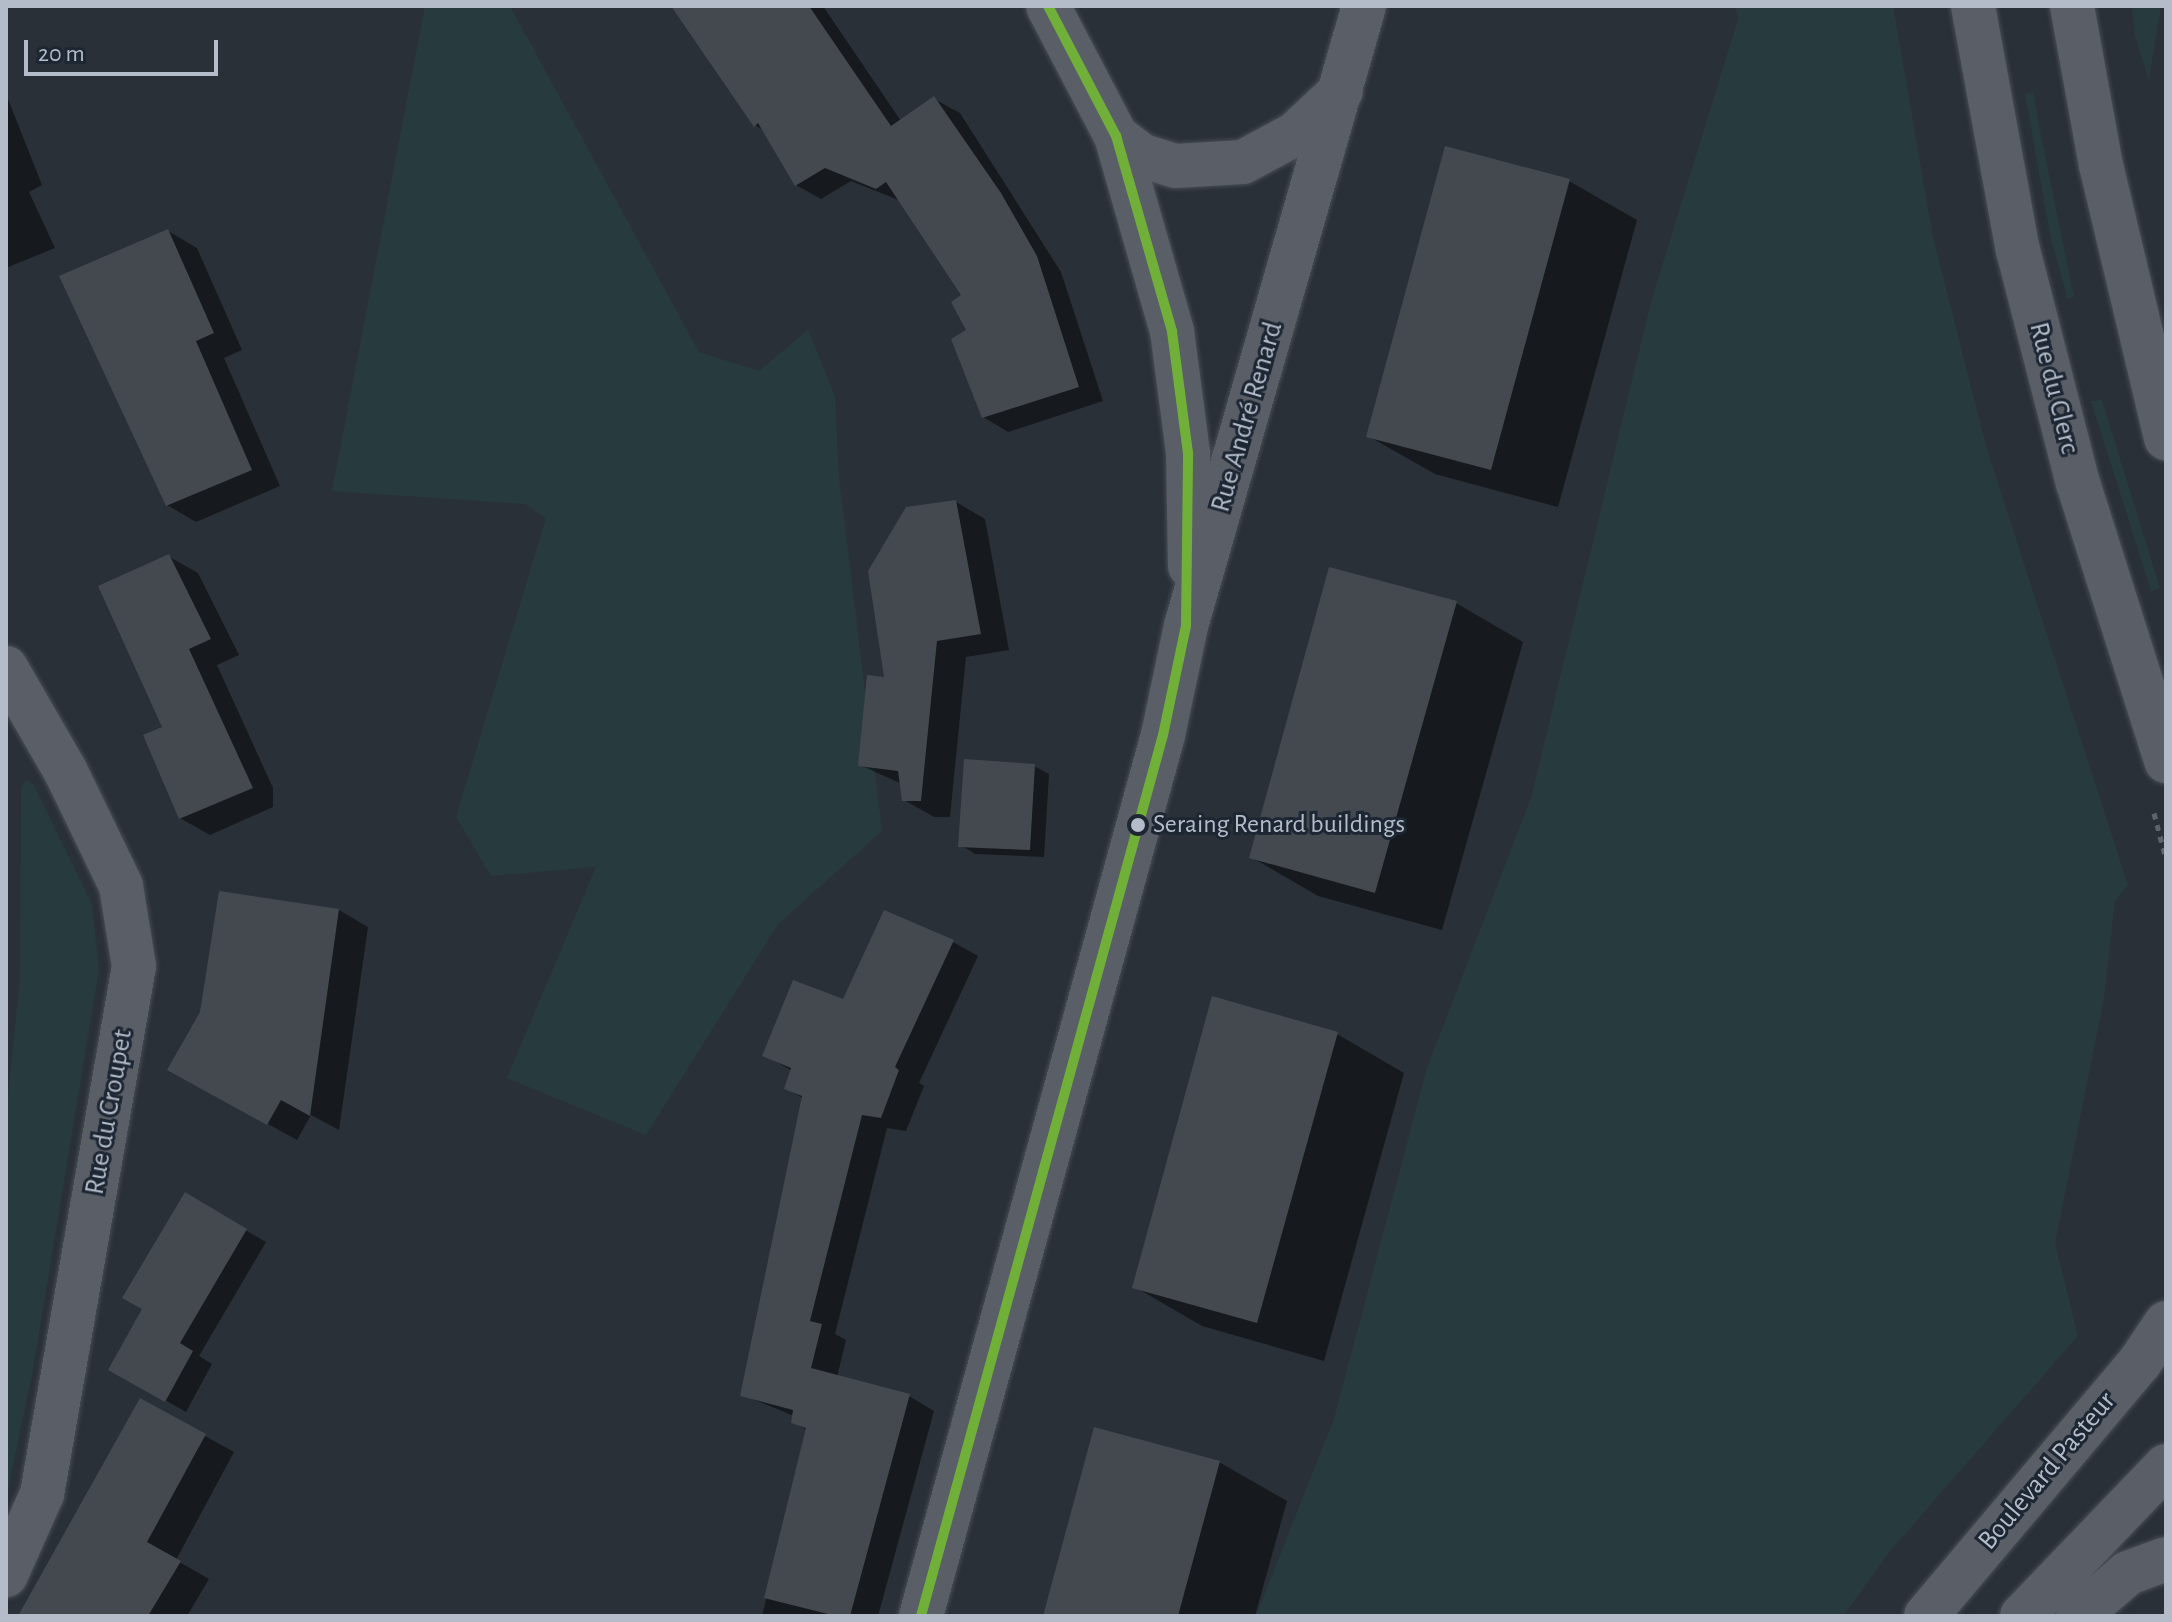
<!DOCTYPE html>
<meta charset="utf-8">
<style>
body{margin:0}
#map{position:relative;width:2172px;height:1622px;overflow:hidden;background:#2a3038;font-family:"Alegreya Sans",sans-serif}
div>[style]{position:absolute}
.green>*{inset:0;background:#273a3e}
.shadow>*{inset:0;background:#0007}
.building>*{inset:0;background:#444950}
.path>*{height:5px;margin-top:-2.5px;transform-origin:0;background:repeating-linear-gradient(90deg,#5d636a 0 6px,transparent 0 12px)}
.roads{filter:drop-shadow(0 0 2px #484c53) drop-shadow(0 0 2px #484c53)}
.minor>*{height:44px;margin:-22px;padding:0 22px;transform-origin:22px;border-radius:22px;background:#5a5e66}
.bus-1>*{height:10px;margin:-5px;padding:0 5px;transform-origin:5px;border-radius:5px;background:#71b038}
.dots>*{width:22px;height:22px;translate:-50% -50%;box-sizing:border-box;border:4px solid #1d2633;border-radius:50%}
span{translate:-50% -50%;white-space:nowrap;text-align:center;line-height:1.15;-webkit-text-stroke:6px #1d2633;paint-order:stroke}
.bus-label{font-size:26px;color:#b4bcc9}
.left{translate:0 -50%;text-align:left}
.street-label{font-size:28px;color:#b4bcc9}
.frame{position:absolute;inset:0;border:8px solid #b4bcc9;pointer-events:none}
.scale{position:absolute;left:24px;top:40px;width:194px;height:36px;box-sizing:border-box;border:4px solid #b4bcc9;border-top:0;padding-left:10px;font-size:24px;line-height:28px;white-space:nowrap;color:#b4bcc9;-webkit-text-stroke:6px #1d2633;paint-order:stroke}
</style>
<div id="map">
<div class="green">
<i style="clip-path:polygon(425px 6px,510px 6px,699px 352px,759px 371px,808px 330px,835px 396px,839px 477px,882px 831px,778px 924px,646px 1135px,507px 1078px,596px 867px,491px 876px,456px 817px,546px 518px,525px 504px,332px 491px)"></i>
<i style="clip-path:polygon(1734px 6px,1893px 6px,1933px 237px,1986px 446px,2128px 885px,2115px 901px,2104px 998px,2055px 1243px,2078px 1336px,1891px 1550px,1843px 1616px,1256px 1616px,1334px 1419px,1427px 1068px,1531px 798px,1651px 302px,1739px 16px)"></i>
<i style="clip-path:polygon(2132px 6px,2161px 6px,2149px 80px,2135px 37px)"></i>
<i style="clip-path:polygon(2033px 92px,2041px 136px,2074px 297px,2067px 298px,2050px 234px,2025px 94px)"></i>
<i style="clip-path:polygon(2102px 400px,2160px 588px,2151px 591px,2091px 401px)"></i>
<i style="clip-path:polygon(26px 780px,33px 784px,92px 904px,99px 969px,33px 1370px,6px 1498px,6px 1113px,20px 980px,21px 789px)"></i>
</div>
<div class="shadow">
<i style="clip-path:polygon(699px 6px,823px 6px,901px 121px,934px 99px,960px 113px,1061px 272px,1103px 401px,1008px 432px,983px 417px,964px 296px,901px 201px,851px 181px,821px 199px,796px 185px,765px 131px,755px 125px)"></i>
<i style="clip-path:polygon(6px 94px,42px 185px,29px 192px,55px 248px,6px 268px)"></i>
<i style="clip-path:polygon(1446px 148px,1569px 181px,1637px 220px,1558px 507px,1435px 474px,1368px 436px)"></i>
<i style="clip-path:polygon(168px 231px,197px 248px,242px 350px,224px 358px,280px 486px,196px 522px,167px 505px)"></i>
<i style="clip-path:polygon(956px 502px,985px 519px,1009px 650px,966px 657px,950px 817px,934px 817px,904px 800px,902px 784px,860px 765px,886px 679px)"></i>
<i style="clip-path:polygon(168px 556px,198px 573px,239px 655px,217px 665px,273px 788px,273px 807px,210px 835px,180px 818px,164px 728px)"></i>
<i style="clip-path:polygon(1456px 603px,1523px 642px,1442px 930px,1318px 896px,1251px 857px)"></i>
<i style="clip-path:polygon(1034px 766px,1049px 774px,1044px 857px,975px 854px,961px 845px)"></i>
<i style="clip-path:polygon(339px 910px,368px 927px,339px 1130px,311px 1115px,297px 1140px,199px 1086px)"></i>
<i style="clip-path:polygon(953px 942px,978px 956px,919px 1083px,924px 1086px,906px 1131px,887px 1128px,835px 1334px,846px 1340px,837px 1377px,909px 1396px,934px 1411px,878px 1616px,762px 1616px,807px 1430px,793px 1422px,794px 1416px,743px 1395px,803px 1098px,787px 1089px,792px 1071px,765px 1055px,844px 1002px)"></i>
<i style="clip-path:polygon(1337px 1034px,1404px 1073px,1324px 1361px,1202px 1326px,1135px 1287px)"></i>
<i style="clip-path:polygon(186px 1195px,266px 1242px,199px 1356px,212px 1364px,186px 1412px,111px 1369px,145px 1309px)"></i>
<i style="clip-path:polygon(141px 1401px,234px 1452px,176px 1560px,209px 1579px,187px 1616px,21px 1616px)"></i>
<i style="clip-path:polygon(1219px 1462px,1287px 1501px,1255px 1616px,1045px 1616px)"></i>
</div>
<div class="building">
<i style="clip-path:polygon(671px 6px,809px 6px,891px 126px,934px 96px,1001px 193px,1037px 256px,1079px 387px,982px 418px,951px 339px,966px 330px,951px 302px,961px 295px,886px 182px,876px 189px,825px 168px,795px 186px,758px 123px,754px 127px)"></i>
<i style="clip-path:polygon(1445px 146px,1570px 179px,1491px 470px,1366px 437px)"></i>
<i style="clip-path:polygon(168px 229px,214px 333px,196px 341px,252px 470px,166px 506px,59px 276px)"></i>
<i style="clip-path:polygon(956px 500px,981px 634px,937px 641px,921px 801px,902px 801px,898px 771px,858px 766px,867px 675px,884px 677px,868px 571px,906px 507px)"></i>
<i style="clip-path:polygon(169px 554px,211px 639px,189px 649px,253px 788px,179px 819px,143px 735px,162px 727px,98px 586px)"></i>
<i style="clip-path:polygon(1329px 567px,1457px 601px,1375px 893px,1249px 858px)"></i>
<i style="clip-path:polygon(964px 759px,1035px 764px,1030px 850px,958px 847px)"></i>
<i style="clip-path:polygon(219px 891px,339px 909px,310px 1116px,281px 1100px,267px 1125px,167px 1070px,200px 1012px)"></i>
<i style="clip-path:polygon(884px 910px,954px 940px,895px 1067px,899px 1070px,881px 1118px,862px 1115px,810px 1321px,822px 1324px,811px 1368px,910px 1394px,850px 1616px,836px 1616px,764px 1598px,806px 1428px,791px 1423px,793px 1410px,740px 1396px,802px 1096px,784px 1089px,791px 1068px,762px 1056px,793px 980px,843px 999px)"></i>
<i style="clip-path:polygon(1212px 996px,1338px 1032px,1257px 1323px,1132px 1288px)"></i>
<i style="clip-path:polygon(185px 1192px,247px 1229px,180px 1343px,193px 1351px,165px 1402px,108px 1370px,142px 1309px,122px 1298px)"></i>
<i style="clip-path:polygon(140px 1398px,206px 1434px,147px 1542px,181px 1561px,148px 1616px,18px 1616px)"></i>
<i style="clip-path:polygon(1094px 1427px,1220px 1461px,1178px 1616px,1043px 1616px)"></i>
</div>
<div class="path">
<i style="left:2154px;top:813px;width:48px;rotate:75.4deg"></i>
</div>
<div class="roads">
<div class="minor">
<i style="left:1048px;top:6px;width:147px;rotate:62.4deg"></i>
<i style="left:1116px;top:136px;width:203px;rotate:74deg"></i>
<i style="left:1172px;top:331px;width:123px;rotate:82.5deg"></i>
<i style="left:1188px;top:453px;width:113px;rotate:89deg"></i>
<i style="left:1973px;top:6px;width:248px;rotate:79.6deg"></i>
<i style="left:2018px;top:250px;width:241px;rotate:75.6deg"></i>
<i style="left:2078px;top:483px;width:292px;rotate:72.4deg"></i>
<i style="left:2072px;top:6px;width:162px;rotate:79.7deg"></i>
<i style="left:2101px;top:165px;width:281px;rotate:76.6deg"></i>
<i style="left:1116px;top:136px;width:34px;rotate:37deg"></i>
<i style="left:1143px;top:156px;width:34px;rotate:17deg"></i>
<i style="left:1176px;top:166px;width:67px;rotate:-3.4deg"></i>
<i style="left:1243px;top:162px;width:59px;rotate:-28.3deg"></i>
<i style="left:1295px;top:134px;width:63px;rotate:-43.1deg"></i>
<i style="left:6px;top:668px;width:118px;rotate:60deg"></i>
<i style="left:65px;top:770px;width:129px;rotate:64.2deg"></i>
<i style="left:121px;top:886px;width:81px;rotate:80.8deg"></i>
<i style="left:134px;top:966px;width:536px;rotate:99.88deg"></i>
<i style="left:42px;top:1494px;width:89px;rotate:114deg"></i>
<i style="left:921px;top:1616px;width:914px;rotate:-74.64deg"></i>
<i style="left:1163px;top:735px;width:111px;rotate:-78.1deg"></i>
<i style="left:1186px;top:626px;width:645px;rotate:-73.98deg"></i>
<i style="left:1926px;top:1616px;width:332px;rotate:-49.9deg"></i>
<i style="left:2140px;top:1362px;width:47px;rotate:-56.3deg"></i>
<i style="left:2022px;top:1616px;width:208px;rotate:-46.2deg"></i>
<i style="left:2078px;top:1616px;width:66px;rotate:-40.7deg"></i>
<i style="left:2128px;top:1573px;width:40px;rotate:-20.2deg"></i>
</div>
</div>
<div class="bus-1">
<i style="left:921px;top:1616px;width:914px;rotate:-74.64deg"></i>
<i style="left:1163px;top:735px;width:111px;rotate:-78.1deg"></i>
<i style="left:1186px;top:626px;width:173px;rotate:-89.3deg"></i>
<i style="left:1188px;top:453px;width:123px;rotate:-97.5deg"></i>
<i style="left:1172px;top:331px;width:203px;rotate:-106deg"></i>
<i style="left:1116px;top:136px;width:147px;rotate:-117.6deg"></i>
</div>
<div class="dots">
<i style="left:1138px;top:825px;background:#b4bcc9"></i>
</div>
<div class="bus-label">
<span class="left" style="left:1153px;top:825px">Seraing Renard buildings</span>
</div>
<div class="street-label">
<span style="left:2054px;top:388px;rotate:76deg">Rue du Clerc</span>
<span style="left:1247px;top:417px;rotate:-74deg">Rue André Renard</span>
<span style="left:109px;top:1112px;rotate:-80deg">Rue du Croupet</span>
<span style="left:2047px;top:1471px;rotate:-50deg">Boulevard Pasteur</span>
</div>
<div class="frame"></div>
<div class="scale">20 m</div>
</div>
